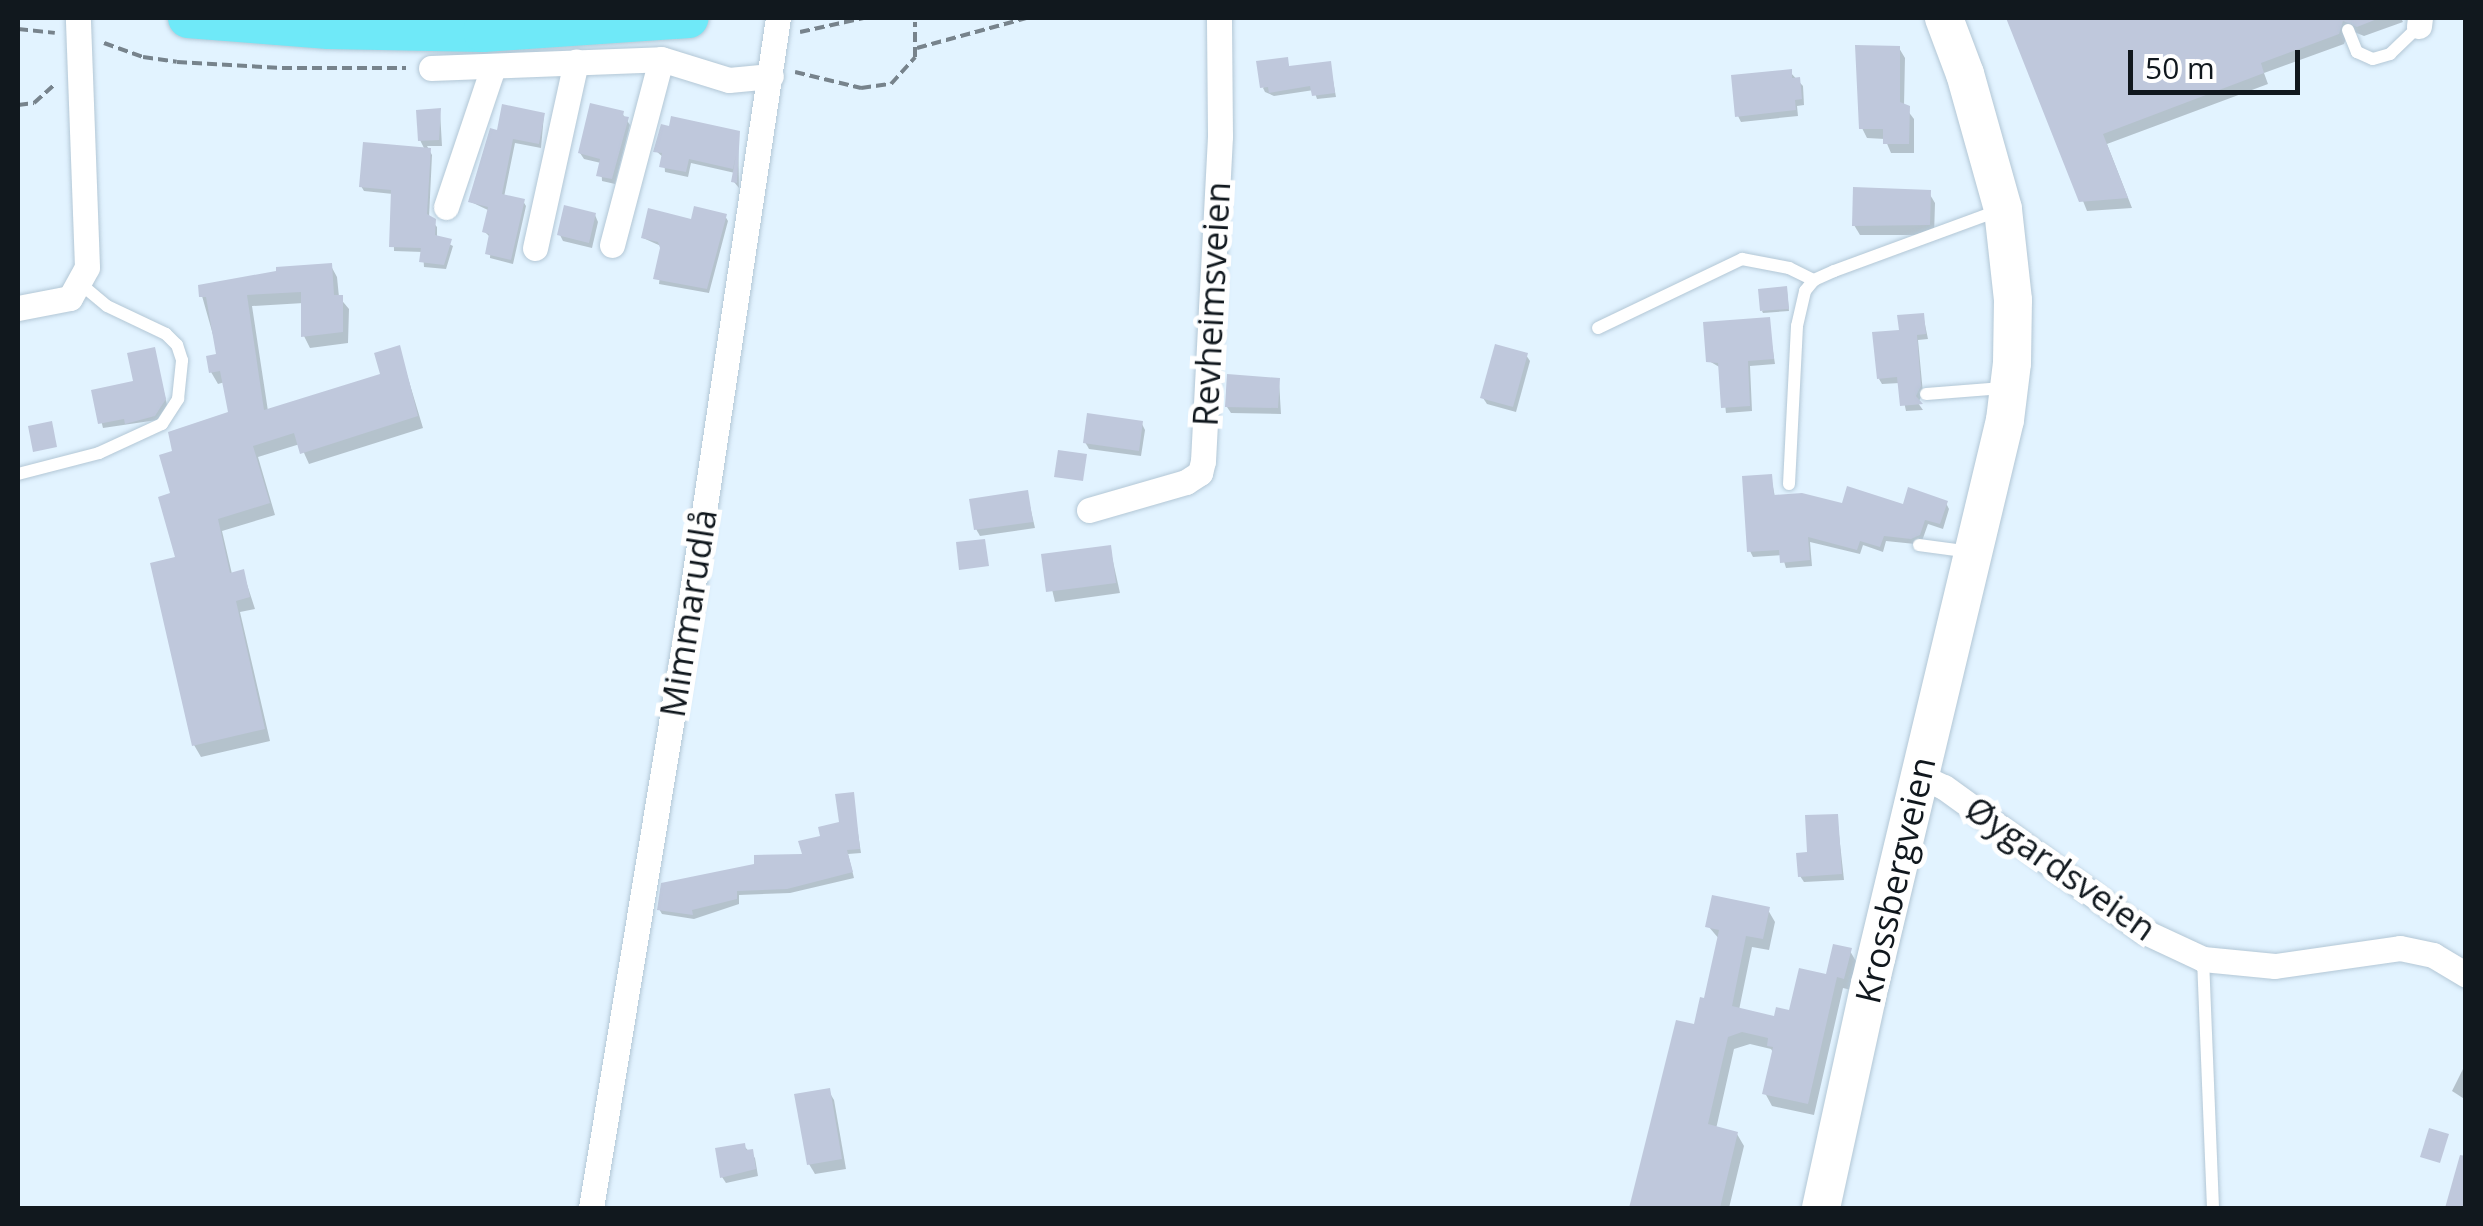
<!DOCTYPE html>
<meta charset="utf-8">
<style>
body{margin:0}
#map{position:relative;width:2483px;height:1226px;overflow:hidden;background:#e2f3ff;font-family:"Open Sans",sans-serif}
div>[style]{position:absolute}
.shadow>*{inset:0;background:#0003}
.building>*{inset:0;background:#bfc8dc}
.path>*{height:4px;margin-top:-2px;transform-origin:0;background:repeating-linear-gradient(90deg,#77838c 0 10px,transparent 0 15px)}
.roads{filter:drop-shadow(0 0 2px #b3c7d6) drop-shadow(0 0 2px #b3c7d6)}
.lane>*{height:12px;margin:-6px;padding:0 6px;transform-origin:6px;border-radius:6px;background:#fff}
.street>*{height:25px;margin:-12.5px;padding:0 12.5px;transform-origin:12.5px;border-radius:12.5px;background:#fff}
.secondary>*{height:38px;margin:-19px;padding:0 19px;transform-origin:19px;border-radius:19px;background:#fff}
.primary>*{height:40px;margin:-20px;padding:0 20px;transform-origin:20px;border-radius:20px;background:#6fe9f8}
span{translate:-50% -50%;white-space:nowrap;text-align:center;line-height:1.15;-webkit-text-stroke:10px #fff;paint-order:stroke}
.street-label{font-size:35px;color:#11181e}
.frame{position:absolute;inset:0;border:20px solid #11181e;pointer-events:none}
.scale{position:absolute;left:2128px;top:50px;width:172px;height:45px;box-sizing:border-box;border:5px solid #11181e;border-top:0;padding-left:12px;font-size:30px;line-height:35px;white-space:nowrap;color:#11181e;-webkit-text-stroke:8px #fff;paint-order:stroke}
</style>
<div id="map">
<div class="shadow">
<i style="clip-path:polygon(2010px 18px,2401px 18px,2403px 22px,2364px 36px,2349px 30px,2344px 44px,2264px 73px,2268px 84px,2107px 144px,2132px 208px,2087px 211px)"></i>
<i style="clip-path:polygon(1899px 48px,1905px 58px,1904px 106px,1914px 119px,1914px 153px,1891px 153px,1885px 139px,1867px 138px,1862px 128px)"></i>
<i style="clip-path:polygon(1287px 60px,1290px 69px,1330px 64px,1336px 97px,1317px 99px,1314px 90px,1274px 96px,1265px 92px,1263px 88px)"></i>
<i style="clip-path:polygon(1790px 72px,1803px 86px,1804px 105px,1797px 106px,1798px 116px,1741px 122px,1738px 116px)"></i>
<i style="clip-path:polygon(440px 111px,442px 146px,427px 146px,432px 155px,429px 218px,437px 227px,437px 238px,453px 246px,446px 269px,424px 267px,423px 252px,394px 251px,393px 194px,364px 191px,361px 186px,425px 150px,420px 140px)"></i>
<i style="clip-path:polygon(622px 113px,630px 125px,615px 184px,602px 181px,601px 163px,584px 159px,580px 153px)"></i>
<i style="clip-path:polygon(544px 115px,541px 148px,515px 143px,504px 197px,523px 201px,526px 206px,513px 264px,490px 258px,491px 238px,485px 232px,490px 211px,471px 202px,499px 133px)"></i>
<i style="clip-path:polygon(738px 133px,739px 188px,734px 182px,735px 173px,691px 163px,688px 177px,665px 172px,664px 158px,656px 151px)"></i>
<i style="clip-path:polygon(1929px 193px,1935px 203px,1934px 235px,1860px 235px,1854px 225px)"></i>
<i style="clip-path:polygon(595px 215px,598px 222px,592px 248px,563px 241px,560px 235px)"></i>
<i style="clip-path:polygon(725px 216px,728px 221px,709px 293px,659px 284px,663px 247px,643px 238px)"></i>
<i style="clip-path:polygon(331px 266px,337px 277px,339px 297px,349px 309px,348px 343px,310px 348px,304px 336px,304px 303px,252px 306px,268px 411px,383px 375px,399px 348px,423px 428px,309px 464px,300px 444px,258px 457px,275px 515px,222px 531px,232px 574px,243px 572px,255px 609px,240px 612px,270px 741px,201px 757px,194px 745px,175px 453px,230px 414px,225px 382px,218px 384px,211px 372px,219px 356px,202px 296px)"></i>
<i style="clip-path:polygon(1787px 291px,1789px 311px,1763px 313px,1762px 311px)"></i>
<i style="clip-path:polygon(1923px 315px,1928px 339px,1918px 340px,1923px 393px,1918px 403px,1923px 410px,1906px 411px,1900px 383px,1882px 384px,1879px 379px)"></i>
<i style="clip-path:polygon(1768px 319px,1775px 364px,1750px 366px,1752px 411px,1726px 413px,1721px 368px,1709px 361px)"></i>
<i style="clip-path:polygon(154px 349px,167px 405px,157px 420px,103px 428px,94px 392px,136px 383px)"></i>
<i style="clip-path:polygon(1526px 355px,1530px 361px,1516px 412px,1487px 404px,1483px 398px)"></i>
<i style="clip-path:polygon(1279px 381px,1281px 414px,1231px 413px,1227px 407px)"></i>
<i style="clip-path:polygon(1142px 424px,1145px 430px,1141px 456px,1089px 449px,1085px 442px)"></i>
<i style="clip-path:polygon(1771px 477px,1775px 497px,1843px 506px,1946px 503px,1949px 509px,1943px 529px,1928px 524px,1922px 541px,1915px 544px,1886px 541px,1883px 552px,1863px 545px,1860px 554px,1810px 542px,1812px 566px,1786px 568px,1782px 555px,1753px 557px,1750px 551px)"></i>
<i style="clip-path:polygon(1027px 493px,1035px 528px,980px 536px,976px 529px)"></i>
<i style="clip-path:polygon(1110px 548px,1120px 593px,1055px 602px,1044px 556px)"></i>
<i style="clip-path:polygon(852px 794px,861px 853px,848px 854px,854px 878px,790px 893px,739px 895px,739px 904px,694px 919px,662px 914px,659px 909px,805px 856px,841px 823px)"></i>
<i style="clip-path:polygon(1837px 816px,1844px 880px,1804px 882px,1800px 876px,1810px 855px)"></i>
<i style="clip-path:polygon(1768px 910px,1775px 922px,1769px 950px,1752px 947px,1739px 1010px,1776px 1019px,1791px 1013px,1850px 951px,1857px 963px,1851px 990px,1843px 988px,1814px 1115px,1772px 1106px,1765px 1093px,1774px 1054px,1771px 1049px,1750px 1044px,1734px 1049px,1716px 1129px,1737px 1134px,1744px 1146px,1729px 1208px,1632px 1208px,1677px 1023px,1695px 1027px,1706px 1000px,1720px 940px,1708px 926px)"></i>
<i style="clip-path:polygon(2466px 1063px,2466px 1100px,2452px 1091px)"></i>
<i style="clip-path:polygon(828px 1090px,834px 1100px,846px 1169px,815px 1174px,809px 1164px)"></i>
<i style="clip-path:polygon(744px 1146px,755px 1158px,758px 1176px,726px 1183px,722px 1177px)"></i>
</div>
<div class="building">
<i style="clip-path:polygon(2006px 18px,2376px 18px,2377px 19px,2357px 27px,2343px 21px,2339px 34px,2261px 63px,2264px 73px,2103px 134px,2128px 198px,2079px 202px)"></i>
<i style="clip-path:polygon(1855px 45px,1900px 46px,1900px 102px,1910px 106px,1909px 144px,1883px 144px,1883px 129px,1859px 129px)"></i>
<i style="clip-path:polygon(1288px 57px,1289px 66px,1331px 61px,1335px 93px,1312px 96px,1310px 86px,1269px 93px,1268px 87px,1260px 88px,1256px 61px)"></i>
<i style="clip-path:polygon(1792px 69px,1792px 78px,1800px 77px,1802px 99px,1795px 100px,1796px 110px,1735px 117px,1731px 75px)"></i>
<i style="clip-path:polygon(590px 103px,624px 111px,623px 116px,629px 117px,612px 179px,596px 176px,600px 159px,578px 153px)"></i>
<i style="clip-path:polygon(502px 104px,545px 113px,539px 144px,513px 139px,502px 194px,525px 199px,511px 260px,485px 254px,489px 234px,482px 232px,488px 207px,468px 202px,490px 128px,497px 130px)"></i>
<i style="clip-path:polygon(441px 108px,439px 140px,418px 141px,416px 110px)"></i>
<i style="clip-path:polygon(671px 116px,740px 131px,737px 183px,731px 182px,736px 155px,733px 169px,689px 159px,686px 172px,659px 167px,662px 153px,653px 152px,661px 124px,669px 126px)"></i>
<i style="clip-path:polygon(363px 142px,431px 148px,427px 214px,436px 219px,435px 235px,452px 239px,444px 265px,419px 262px,421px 248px,389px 247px,391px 190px,359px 187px)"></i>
<i style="clip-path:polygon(1853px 187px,1931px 190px,1930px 225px,1852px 226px)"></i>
<i style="clip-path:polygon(564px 205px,596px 213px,589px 243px,557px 235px)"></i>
<i style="clip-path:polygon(694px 206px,727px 214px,707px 289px,653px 279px,660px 248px,658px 242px,641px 238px,648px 208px,691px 219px)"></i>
<i style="clip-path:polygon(332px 263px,334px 295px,343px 295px,343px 332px,301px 337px,301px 292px,247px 295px,264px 410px,380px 374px,374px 353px,400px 345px,418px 416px,300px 454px,294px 433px,253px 446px,270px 503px,218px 519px,230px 573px,244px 569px,250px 597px,236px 601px,265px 729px,192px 746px,150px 563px,175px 557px,158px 497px,170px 493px,159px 455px,172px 451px,168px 432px,228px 412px,220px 371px,209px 373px,206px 356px,216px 354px,206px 297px,199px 297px,198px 285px,276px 271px,276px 267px)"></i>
<i style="clip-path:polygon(1787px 286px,1789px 309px,1760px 311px,1758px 289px)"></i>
<i style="clip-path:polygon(1924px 313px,1926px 334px,1917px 335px,1921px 386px,1916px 396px,1923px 404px,1900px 406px,1897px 377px,1877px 379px,1872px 332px,1899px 330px,1897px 315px)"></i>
<i style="clip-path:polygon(1770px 317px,1774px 359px,1748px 361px,1750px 406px,1721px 408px,1718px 363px,1706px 362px,1703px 322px)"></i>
<i style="clip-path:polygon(1495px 344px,1528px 353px,1513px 407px,1480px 398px)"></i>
<i style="clip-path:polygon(155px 347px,166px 399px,155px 416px,125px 424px,124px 419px,98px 424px,91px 390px,133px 381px,127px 353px)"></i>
<i style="clip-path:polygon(1227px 374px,1280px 378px,1278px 408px,1225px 407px)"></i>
<i style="clip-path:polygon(1087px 413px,1143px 421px,1139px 451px,1083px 443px)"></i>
<i style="clip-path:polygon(52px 421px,57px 447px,33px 452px,28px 426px)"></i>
<i style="clip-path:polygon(1058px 450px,1087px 454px,1083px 481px,1054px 477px)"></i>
<i style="clip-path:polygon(1772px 474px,1774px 495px,1802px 493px,1842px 503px,1847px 486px,1903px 504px,1908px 487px,1948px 501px,1940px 524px,1925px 520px,1920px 535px,1911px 539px,1884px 536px,1880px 547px,1860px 541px,1857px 550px,1808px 537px,1810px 560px,1780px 563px,1779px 550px,1747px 552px,1742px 476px)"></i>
<i style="clip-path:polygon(1028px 490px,1033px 522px,974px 530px,969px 499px)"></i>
<i style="clip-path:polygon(985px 539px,989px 566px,959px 570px,956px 542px)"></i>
<i style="clip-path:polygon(1111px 545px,1116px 583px,1046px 592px,1041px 554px)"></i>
<i style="clip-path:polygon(854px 792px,860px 849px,847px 850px,853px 872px,787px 889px,737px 891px,737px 899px,692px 910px,693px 915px,657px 910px,661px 883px,754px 864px,754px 855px,802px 854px,798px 841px,820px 836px,818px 827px,839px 822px,835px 794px)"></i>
<i style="clip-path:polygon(1838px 814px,1842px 874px,1798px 877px,1796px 853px,1807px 852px,1805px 815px)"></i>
<i style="clip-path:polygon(1712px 895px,1770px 907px,1763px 939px,1746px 936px,1732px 1006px,1774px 1016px,1776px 1007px,1789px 1010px,1799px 968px,1826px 974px,1833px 944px,1852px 948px,1844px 979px,1837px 977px,1808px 1104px,1762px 1094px,1773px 1047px,1767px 1046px,1768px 1038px,1742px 1032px,1728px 1037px,1708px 1124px,1738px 1132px,1720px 1208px,1629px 1208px,1676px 1020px,1694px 1024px,1700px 997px,1704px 998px,1719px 930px,1705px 927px)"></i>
<i style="clip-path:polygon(830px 1088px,842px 1159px,807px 1165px,794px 1094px)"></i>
<i style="clip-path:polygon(2429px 1128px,2449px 1134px,2440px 1163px,2420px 1157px)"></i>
<i style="clip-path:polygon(745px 1143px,746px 1150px,753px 1149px,756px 1169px,720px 1178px,715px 1148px)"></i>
<i style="clip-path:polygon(2460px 1155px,2466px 1156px,2466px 1208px,2445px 1208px)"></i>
</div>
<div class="path">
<i style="left:18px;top:29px;width:37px;rotate:6deg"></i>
<i style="left:800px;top:32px;width:65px;rotate:-12.5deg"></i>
<i style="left:104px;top:43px;width:41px;rotate:19.7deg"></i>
<i style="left:143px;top:57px;width:34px;rotate:8deg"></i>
<i style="left:177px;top:62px;width:105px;rotate:3.3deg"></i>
<i style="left:282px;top:68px;width:124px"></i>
<i style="left:917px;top:48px;width:114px;rotate:-15.3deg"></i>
<i style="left:795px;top:72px;width:68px;rotate:13.6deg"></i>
<i style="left:861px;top:88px;width:30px;rotate:-8deg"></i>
<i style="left:891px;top:84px;width:36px;rotate:-48deg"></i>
<i style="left:915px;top:57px;width:35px;rotate:-90deg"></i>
<i style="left:18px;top:105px;width:16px;rotate:-7deg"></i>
<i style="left:34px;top:103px;width:28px;rotate:-42deg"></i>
</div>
<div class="roads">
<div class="lane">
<i style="left:2348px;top:30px;width:24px;rotate:68deg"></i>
<i style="left:2357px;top:52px;width:17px;rotate:24deg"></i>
<i style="left:2373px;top:59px;width:18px;rotate:-16deg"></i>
<i style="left:2390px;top:54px;width:40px;rotate:-44deg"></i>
<i style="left:1598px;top:328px;width:160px;rotate:-25.6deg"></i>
<i style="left:1742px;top:259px;width:48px;rotate:10.8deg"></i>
<i style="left:1789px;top:268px;width:28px;rotate:26deg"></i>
<i style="left:1926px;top:394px;width:77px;rotate:-4.5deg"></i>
<i style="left:18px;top:474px;width:84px;rotate:-14.5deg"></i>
<i style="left:99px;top:453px;width:69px;rotate:-24.7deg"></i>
<i style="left:162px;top:424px;width:30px;rotate:-57deg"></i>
<i style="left:178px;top:399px;width:39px;rotate:-84deg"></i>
<i style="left:182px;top:360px;width:16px;rotate:-108deg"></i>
<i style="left:177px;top:345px;width:16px;rotate:-135deg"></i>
<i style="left:166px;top:334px;width:65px;rotate:-154.6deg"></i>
<i style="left:107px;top:306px;width:33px;rotate:-140deg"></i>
<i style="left:1789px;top:484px;width:158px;rotate:-87.1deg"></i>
<i style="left:1797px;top:326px;width:36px;rotate:-77deg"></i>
<i style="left:1805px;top:291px;width:14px;rotate:-51deg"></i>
<i style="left:1814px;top:280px;width:22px;rotate:-24deg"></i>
<i style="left:1834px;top:271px;width:177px;rotate:-20.2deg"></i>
<i style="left:1919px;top:545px;width:52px;rotate:7.7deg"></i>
<i style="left:2203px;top:959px;width:249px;rotate:87.7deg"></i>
</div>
<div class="street">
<i style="left:2419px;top:26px;width:8px;rotate:-83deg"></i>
<i style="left:431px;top:68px;width:230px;rotate:-2.2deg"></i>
<i style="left:661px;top:59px;width:71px;rotate:17.2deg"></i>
<i style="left:729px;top:80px;width:42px;rotate:-5.4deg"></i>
<i style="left:446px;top:207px;width:148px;rotate:-71.4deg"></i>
<i style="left:612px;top:245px;width:192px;rotate:-75.2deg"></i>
<i style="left:535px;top:248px;width:191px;rotate:-77.6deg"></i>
<i style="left:18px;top:308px;width:53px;rotate:-10.9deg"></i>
<i style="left:70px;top:298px;width:35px;rotate:-61deg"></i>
<i style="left:87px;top:267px;width:249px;rotate:-92.1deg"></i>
<i style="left:1089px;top:510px;width:101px;rotate:-16.1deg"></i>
<i style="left:1186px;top:482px;width:17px;rotate:-33deg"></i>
<i style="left:1200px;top:473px;width:12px;rotate:-76deg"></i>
<i style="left:1203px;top:461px;width:325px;rotate:-87deg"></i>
<i style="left:1220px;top:136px;width:118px;rotate:-90.5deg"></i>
<i style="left:1920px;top:776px;width:26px;rotate:25deg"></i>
<i style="left:1944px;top:787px;width:246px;rotate:35.9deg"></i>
<i style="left:2143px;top:931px;width:66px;rotate:25deg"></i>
<i style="left:2203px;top:959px;width:72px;rotate:5.6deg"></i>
<i style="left:2275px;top:966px;width:126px;rotate:-8.2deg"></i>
<i style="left:2400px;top:948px;width:34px;rotate:12deg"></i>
<i style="left:2433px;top:955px;width:39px;rotate:31deg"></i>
<i style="left:591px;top:1208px;width:584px;rotate:-80.63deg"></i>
<i style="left:686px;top:632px;width:621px;rotate:-81.48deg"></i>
</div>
<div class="secondary">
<i style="left:1821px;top:1208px;width:229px;rotate:-77.7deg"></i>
<i style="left:1870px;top:984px;width:580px;rotate:-76.54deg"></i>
<i style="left:2005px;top:420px;width:57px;rotate:-83deg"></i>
<i style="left:2012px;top:363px;width:63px;rotate:-89.1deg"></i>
<i style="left:2013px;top:300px;width:92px;rotate:-96.3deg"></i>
<i style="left:2003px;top:209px;width:140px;rotate:-105.7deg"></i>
<i style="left:1965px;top:74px;width:60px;rotate:-110.6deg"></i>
</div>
<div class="primary">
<i style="left:188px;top:18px;width:141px;rotate:4.5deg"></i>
<i style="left:329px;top:29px;width:154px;rotate:1.1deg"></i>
<i style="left:483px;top:32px;width:206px;rotate:-3.9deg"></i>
</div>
</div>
<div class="street-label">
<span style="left:1211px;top:304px;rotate:-87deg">Revheimsveien</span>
<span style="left:688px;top:613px;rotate:-81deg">Mimmarudlå</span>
<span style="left:2061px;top:868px;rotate:35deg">Øygardsveien</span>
<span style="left:1895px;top:880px;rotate:-77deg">Krossbergveien</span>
</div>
<div class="frame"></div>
<div class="scale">50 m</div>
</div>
